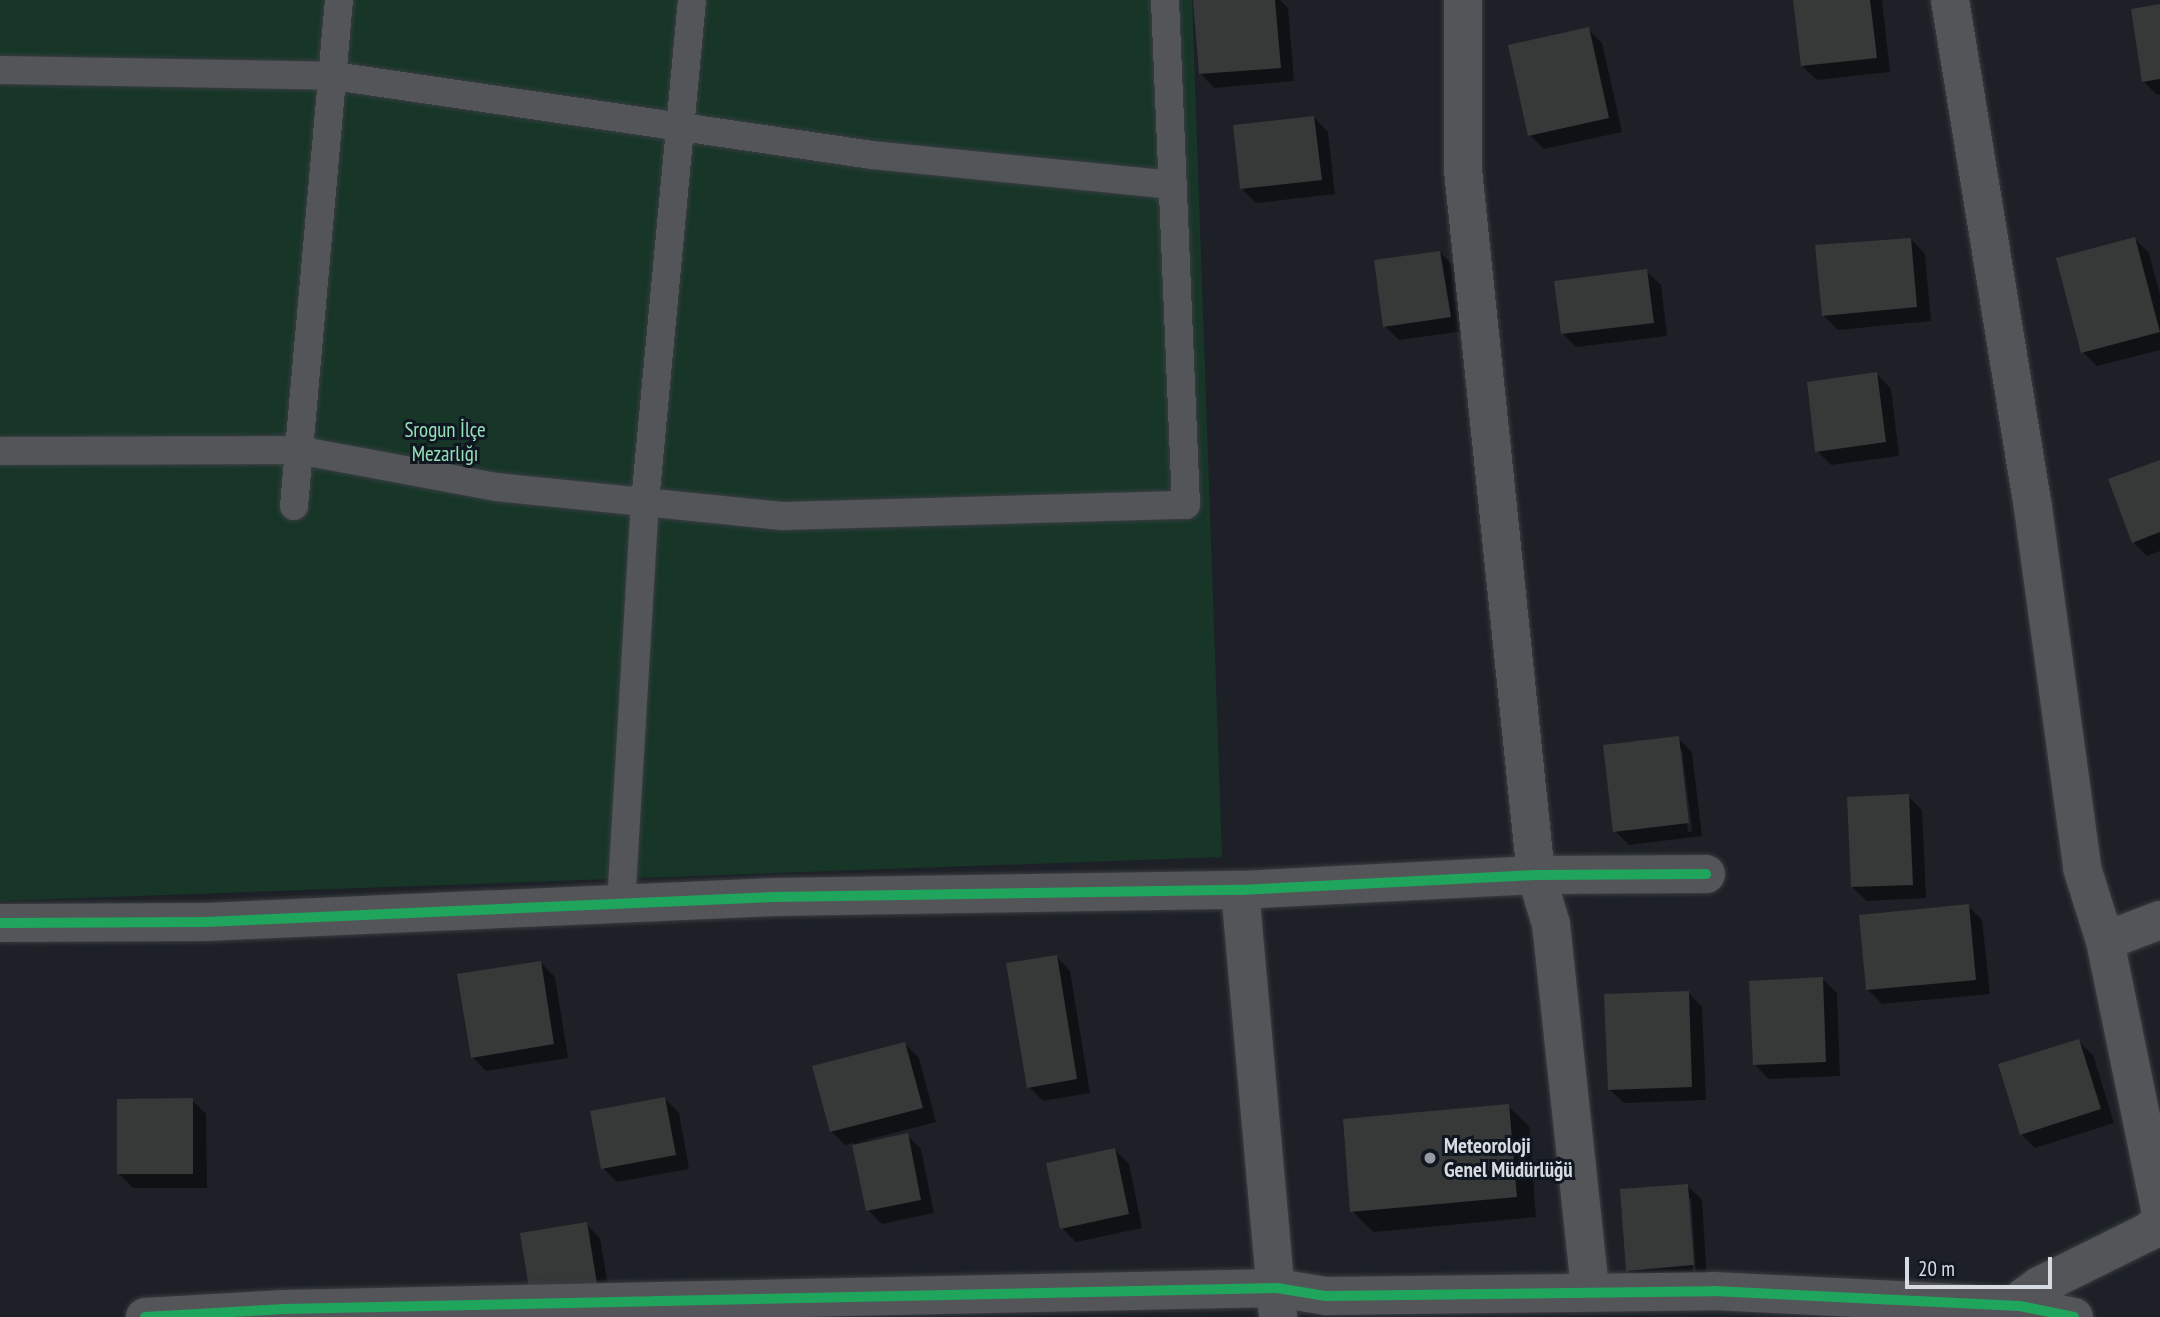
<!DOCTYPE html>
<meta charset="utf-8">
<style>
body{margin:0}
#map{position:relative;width:2160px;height:1317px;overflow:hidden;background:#1d2127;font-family:"PT Sans Narrow",sans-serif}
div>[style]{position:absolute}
.green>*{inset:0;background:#173628}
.shadow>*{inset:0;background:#0007}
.building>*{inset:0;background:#373838}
.roads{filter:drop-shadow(0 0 2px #3a3d41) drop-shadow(0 0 2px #3a3d41)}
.service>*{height:28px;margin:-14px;padding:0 14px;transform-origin:14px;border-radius:14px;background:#535559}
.minor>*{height:38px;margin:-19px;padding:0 19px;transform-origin:19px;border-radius:19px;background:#535559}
.cycleway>*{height:10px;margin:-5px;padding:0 5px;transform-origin:5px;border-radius:5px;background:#20a55d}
.dots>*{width:19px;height:19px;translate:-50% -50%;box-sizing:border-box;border:4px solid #101721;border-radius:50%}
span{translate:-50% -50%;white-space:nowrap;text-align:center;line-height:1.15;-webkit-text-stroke:6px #101721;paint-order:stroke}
.park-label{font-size:21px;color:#94e0b7}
.poi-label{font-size:21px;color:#d7dce3;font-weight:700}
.left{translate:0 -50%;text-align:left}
.scale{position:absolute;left:1905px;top:1257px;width:147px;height:32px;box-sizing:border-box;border:4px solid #d7dce3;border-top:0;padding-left:9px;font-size:21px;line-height:24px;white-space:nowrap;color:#d7dce3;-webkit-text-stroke:5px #101721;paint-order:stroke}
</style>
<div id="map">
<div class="green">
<i style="clip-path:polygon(0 0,1192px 0,1222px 857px,0 901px)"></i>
</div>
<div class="shadow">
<i style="clip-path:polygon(1202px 0,1280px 0,1288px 8px,1294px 81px,1214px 88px,1200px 73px)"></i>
<i style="clip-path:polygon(1795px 0,1882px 0,1890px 72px,1817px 80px,1802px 66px)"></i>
<i style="clip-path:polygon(2160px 6px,2160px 94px,2157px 95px,2143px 81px)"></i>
<i style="clip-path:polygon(1588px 29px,1602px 43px,1622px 132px,1544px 149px,1530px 135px)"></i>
<i style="clip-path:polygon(1314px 117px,1328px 132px,1335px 194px,1256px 203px,1242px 189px)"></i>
<i style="clip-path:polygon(1911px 239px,1925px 254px,1931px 321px,1838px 330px,1823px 315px)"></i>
<i style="clip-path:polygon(2135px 239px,2149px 253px,2160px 295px,2160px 350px,2097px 366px,2083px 352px)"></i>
<i style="clip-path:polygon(1440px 252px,1454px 267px,1464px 331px,1399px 340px,1385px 326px)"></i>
<i style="clip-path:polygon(1646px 271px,1661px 285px,1667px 336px,1576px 347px,1562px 333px)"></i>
<i style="clip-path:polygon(1877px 374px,1891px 389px,1899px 456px,1831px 465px,1817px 451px)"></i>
<i style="clip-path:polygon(2160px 462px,2160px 551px,2147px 556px,2133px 542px)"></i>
<i style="clip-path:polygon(evenodd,1678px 738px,1692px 752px,1702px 836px,1629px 845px,1615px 831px,1678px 738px,1679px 751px,1682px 751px,1692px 831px,1688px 832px,1679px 751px)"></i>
<i style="clip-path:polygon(1908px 796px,1922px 810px,1926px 898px,1867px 901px,1852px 887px)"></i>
<i style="clip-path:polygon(1968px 906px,1982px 920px,1990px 994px,1882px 1004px,1868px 990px)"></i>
<i style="clip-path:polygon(1056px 956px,1070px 971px,1090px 1093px,1043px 1101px,1029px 1087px)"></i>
<i style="clip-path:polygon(541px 963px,555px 977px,568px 1058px,486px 1071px,472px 1057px)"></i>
<i style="clip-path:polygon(1822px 979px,1837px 993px,1840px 1076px,1769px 1079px,1755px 1065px)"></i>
<i style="clip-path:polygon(1688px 992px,1702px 1007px,1706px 1100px,1624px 1103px,1609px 1089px)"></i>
<i style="clip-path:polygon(2078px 1041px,2093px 1055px,2114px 1123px,2035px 1148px,2021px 1134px)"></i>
<i style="clip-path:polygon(905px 1044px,919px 1058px,936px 1122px,855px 1143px,907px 1135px,921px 1149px,934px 1213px,882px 1224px,868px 1210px,854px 1143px,845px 1145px,831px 1131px)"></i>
<i style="clip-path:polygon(665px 1099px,679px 1113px,689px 1169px,617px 1182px,603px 1168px)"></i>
<i style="clip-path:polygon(192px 1100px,206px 1114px,207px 1188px,133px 1188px,118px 1173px)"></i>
<i style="clip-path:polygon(1508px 1106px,1529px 1126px,1536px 1217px,1373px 1232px,1352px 1211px)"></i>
<i style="clip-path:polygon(1115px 1150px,1129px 1164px,1142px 1228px,1076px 1242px,1062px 1228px)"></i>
<i style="clip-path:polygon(evenodd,1688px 1186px,1702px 1200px,1707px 1279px,1642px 1284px,1628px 1270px,1688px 1186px,1687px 1198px,1691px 1198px,1696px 1274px,1693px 1274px,1687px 1198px)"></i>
<i style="clip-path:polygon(586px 1224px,600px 1238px,610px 1298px,546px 1308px)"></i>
</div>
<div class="building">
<i style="clip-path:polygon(1193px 0,1275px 0,1281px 68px,1199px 74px)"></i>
<i style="clip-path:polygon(1793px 0,1870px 0,1877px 58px,1801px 66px)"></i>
<i style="clip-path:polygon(2160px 4px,2160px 79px,2142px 82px,2131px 9px)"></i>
<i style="clip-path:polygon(1589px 27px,1609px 118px,1528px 136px,1508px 45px)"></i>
<i style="clip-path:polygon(1314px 116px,1322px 180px,1240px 189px,1233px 125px)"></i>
<i style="clip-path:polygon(2135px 237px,2160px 332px,2081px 353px,2056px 258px)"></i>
<i style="clip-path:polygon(1911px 238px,1917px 307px,1822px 316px,1815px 245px)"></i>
<i style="clip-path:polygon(1440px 251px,1451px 317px,1383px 327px,1374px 260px)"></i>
<i style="clip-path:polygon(1647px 269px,1654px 323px,1561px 334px,1554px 281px)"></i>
<i style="clip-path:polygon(1877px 372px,1886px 442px,1815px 452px,1807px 382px)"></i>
<i style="clip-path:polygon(2160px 460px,2160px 532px,2132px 543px,2108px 479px)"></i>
<i style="clip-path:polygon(1679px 736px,1689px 823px,1613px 832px,1603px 745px)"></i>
<i style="clip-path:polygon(1909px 794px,1913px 885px,1851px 887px,1847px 797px)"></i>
<i style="clip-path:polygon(1969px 904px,1976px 980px,1866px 990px,1859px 915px)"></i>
<i style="clip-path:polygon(1057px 955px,1077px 1079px,1027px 1088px,1006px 963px)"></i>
<i style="clip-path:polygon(541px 961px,554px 1044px,471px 1058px,457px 974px)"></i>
<i style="clip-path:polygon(1823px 977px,1826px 1062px,1753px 1065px,1749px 981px)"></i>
<i style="clip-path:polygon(1689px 991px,1692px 1087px,1608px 1090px,1604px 994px)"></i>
<i style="clip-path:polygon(2079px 1039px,2101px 1109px,2020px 1135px,1998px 1064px)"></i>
<i style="clip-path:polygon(905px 1042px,923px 1108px,830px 1132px,812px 1066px)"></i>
<i style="clip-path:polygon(665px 1097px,676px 1155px,601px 1169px,590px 1111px)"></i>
<i style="clip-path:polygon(193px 1098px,193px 1174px,117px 1174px,117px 1099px)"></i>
<i style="clip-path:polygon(1509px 1104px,1517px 1197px,1350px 1212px,1343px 1119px)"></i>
<i style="clip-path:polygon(908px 1133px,921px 1200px,866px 1211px,852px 1145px)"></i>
<i style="clip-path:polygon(1115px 1148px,1129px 1214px,1060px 1229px,1046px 1163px)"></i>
<i style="clip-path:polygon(1688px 1184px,1694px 1265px,1626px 1271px,1620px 1189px)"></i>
<i style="clip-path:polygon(587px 1222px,597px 1284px,530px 1295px,520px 1233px)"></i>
</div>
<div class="roads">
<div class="service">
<i style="left:0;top:70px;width:334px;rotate:1deg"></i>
<i style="left:334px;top:76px;width:544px;rotate:8.35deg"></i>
<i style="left:872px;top:155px;width:301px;rotate:5.7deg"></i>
<i style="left:0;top:451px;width:298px;rotate:-0.2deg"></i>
<i style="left:298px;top:450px;width:201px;rotate:10.6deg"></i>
<i style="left:496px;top:487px;width:287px;rotate:5.8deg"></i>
<i style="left:782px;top:516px;width:404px;rotate:-1.6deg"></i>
<i style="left:1186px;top:505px;width:505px;rotate:-92.38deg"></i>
<i style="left:294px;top:506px;width:508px;rotate:-84.92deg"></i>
<i style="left:621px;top:904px;width:403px;rotate:-86.6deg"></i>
<i style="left:645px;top:502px;width:504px;rotate:-84.65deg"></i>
</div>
<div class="minor">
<i style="left:1463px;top:0;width:170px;rotate:90deg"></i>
<i style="left:1463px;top:170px;width:709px;rotate:84.09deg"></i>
<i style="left:1536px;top:875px;width:51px;rotate:73deg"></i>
<i style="left:1551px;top:924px;width:367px;rotate:83.9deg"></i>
<i style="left:1950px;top:0;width:515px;rotate:80.72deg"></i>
<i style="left:2033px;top:508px;width:363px;rotate:82.2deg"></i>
<i style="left:2082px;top:868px;width:77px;rotate:72.5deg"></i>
<i style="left:2105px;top:941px;width:275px;rotate:78.4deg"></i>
<i style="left:1240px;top:890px;width:429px;rotate:84.9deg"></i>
<i style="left:0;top:923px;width:205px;rotate:-0.3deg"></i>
<i style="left:205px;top:922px;width:570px;rotate:-2.52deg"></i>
<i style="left:774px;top:897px;width:466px;rotate:-0.9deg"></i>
<i style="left:1240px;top:890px;width:296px;rotate:-2.9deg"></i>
<i style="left:1536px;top:875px;width:170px;rotate:-0.3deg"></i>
<i style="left:2105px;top:941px;width:59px;rotate:-20.9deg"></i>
<i style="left:2020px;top:1306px;width:10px;rotate:-66deg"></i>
<i style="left:2024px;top:1297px;width:19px;rotate:-36deg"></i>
<i style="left:2039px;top:1286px;width:124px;rotate:-26.4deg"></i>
<i style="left:2150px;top:1231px;width:15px;rotate:-48deg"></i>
<i style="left:145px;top:1317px;width:139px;rotate:-3.3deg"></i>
<i style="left:284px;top:1309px;width:993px;rotate:-1.21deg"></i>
<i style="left:1277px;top:1288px;width:50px;rotate:9.3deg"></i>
<i style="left:1326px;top:1296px;width:387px;rotate:-0.7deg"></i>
<i style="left:1713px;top:1291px;width:307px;rotate:2.8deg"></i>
<i style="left:2020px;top:1306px;width:55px;rotate:11.5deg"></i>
</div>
</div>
<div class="cycleway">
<i style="left:0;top:923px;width:205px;rotate:-0.3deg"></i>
<i style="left:205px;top:922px;width:570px;rotate:-2.52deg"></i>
<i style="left:774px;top:897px;width:466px;rotate:-0.9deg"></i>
<i style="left:1240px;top:890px;width:296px;rotate:-2.9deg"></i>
<i style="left:1536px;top:875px;width:170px;rotate:-0.3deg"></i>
<i style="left:145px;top:1317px;width:139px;rotate:-3.3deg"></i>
<i style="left:284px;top:1309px;width:993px;rotate:-1.21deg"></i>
<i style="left:1277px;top:1288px;width:50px;rotate:9.3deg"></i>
<i style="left:1326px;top:1296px;width:387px;rotate:-0.7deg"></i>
<i style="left:1713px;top:1291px;width:307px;rotate:2.8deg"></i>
<i style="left:2020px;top:1306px;width:55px;rotate:11.5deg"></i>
</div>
<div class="dots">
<i style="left:1430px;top:1158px;background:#969ba1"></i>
</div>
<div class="park-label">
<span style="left:445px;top:442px">Srogun İlçe<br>Mezarlığı</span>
</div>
<div class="poi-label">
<span class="left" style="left:1444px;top:1158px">Meteoroloji<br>Genel Müdürlüğü</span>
</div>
<div class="scale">20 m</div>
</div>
